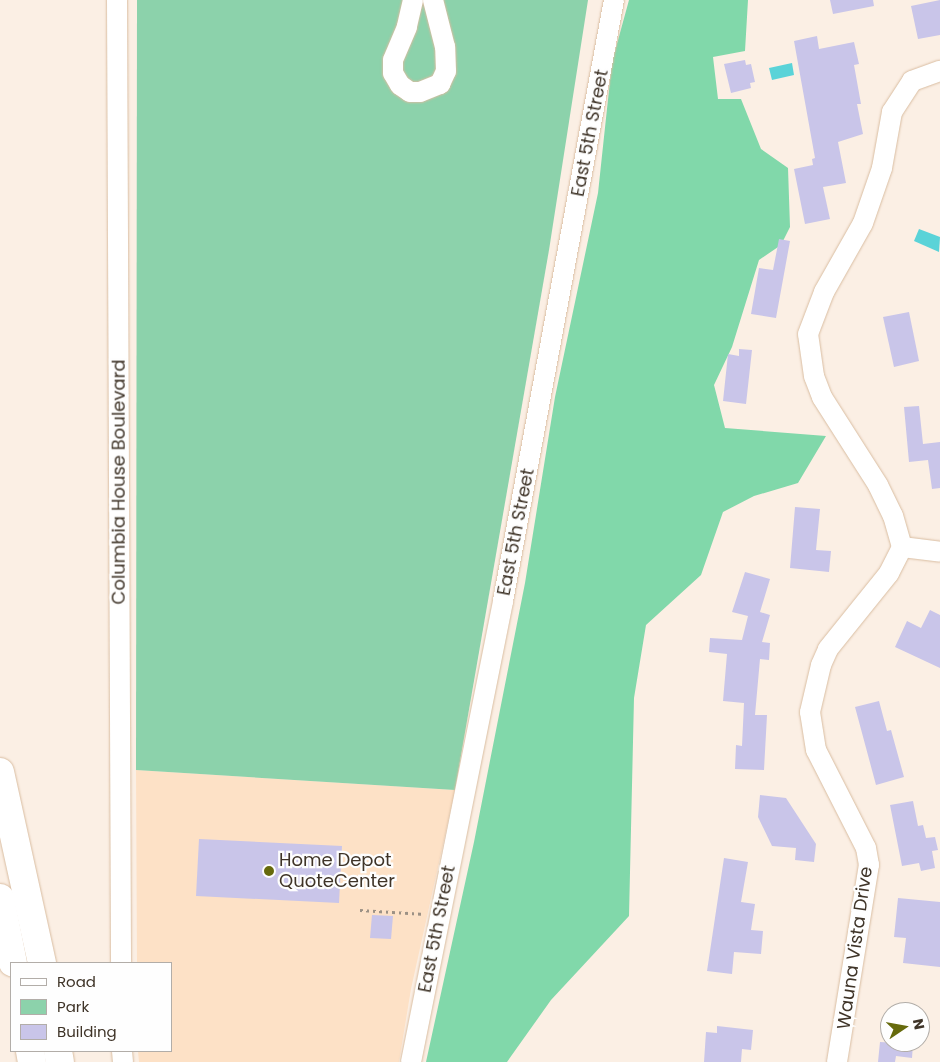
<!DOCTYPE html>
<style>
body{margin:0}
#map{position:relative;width:940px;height:1062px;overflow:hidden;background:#fbefe4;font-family:Poppins,sans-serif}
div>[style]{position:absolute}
.built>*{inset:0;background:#fde1c6}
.green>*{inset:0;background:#8cd2ab}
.forest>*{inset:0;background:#81d8aa}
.water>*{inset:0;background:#5ad3d8}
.building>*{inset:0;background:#c9c5e9}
.path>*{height:3px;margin-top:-1.5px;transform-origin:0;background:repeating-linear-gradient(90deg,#9c9185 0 2.5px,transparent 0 6.5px)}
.roads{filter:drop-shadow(0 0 1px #d9bda1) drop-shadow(0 0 1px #d9bda1)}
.minor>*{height:20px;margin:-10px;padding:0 10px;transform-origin:10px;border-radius:10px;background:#fff}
.highway>*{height:28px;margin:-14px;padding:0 14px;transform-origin:14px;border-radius:14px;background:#fff}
.dots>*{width:14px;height:14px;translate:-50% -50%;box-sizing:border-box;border:2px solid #fefefe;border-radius:50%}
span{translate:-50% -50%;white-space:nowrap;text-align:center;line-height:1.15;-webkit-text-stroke:4.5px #fefefe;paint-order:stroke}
.street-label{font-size:18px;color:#3f3428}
.poi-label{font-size:18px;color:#3f3428}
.left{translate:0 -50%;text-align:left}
.legend{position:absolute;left:10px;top:962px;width:162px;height:90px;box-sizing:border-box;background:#fefefe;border:1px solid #b2ada8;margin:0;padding:6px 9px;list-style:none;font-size:15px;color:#3f3428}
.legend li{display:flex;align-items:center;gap:10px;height:25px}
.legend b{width:25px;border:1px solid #b2ada8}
.north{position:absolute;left:880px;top:1002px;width:50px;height:50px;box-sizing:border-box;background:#fefefe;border:1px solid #b2ada8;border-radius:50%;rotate:78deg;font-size:14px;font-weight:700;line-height:20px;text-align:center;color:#3f3428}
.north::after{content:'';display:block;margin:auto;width:18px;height:22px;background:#666a0c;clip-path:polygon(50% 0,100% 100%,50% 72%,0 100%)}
</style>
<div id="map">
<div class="built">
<i style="clip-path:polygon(136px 770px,455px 790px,411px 989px,399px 1062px,139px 1062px,138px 1051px,171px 1051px,171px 963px,137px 963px)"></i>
</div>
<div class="green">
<i style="clip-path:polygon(137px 0,588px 0,549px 250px,455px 790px,136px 770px)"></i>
</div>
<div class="forest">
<i style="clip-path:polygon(629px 0,748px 0,745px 51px,713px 57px,718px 99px,741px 99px,761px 149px,788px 168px,790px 227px,781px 245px,759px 260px,732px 347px,714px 385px,725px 428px,826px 436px,798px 483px,754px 496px,723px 512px,701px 575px,646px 625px,634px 698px,629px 916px,551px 1000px,507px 1062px,426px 1062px,474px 842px,525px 583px,555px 397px,598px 193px,612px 62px)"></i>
</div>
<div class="water">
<i style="clip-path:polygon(792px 63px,794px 75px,772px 80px,769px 68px)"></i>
<i style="clip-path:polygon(919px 229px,940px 237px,939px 252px,914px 241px)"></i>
</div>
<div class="building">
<i style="clip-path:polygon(830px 0,873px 0,874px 6px,833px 14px)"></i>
<i style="clip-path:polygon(940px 0,940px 35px,918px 39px,911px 6px)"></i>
<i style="clip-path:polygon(817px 36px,819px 49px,854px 42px,859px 64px,854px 65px,861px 104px,857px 104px,863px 134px,838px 142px,846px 183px,823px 187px,830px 219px,805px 224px,794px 169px,813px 165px,812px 159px,815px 158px,794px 41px)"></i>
<i style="clip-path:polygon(745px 60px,746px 65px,751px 64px,755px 82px,750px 83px,751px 88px,731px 93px,724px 64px)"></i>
<i style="clip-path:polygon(779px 239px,790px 241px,776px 318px,751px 314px,759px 268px,773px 270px)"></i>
<i style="clip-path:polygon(909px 312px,919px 361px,894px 367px,883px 317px)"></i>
<i style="clip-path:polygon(739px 349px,752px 350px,746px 404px,723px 401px,728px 354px,739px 356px)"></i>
<i style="clip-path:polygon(919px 406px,923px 444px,940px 442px,940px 488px,932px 489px,928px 460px,909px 462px,904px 407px)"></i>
<i style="clip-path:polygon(795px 507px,820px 509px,816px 550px,831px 551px,829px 572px,790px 568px)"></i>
<i style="clip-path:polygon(745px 572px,770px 579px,760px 612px,770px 615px,762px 642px,770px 643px,769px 660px,760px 659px,755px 715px,767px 715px,764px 770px,735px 769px,736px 745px,742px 746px,744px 703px,723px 701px,727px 654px,709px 652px,710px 638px,742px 640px,748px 616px,732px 612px)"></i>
<i style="clip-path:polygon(930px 610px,940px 615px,940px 668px,895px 647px,907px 621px,921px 628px)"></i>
<i style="clip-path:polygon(879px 701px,887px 731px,891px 730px,904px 777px,876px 785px,855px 707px)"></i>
<i style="clip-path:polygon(760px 795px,786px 798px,816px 844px,814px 862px,795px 860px,796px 848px,772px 846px,758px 817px)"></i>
<i style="clip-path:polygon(913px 801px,918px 826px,923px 825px,926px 838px,935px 837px,938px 850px,932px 851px,935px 868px,921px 871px,919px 863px,902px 866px,890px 805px)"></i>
<i style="clip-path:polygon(199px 839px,342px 846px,339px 903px,196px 896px)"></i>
<i style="clip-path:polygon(724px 858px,748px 862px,741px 902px,755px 904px,751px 930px,763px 931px,761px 954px,734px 952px,732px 974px,707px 971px)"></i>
<i style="clip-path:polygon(898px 898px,940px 902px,940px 967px,903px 963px,906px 938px,894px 937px)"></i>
<i style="clip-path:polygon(372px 915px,393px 916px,391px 939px,370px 938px)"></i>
<i style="clip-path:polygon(717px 1026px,753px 1030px,751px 1050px,742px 1049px,741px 1062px,704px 1062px,706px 1032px,717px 1033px)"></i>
<i style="clip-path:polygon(880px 1042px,913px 1044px,912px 1058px,896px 1056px,895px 1062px,878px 1062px)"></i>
</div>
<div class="path">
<i style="left:360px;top:910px;width:65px;rotate:3.5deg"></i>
</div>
<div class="roads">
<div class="minor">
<i style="left:117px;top:0;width:963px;rotate:89.76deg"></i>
<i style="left:413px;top:0;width:28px;rotate:103deg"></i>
<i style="left:407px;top:27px;width:36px;rotate:113deg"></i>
<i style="left:393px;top:60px;width:13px;rotate:90deg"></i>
<i style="left:393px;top:73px;width:14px;rotate:60deg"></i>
<i style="left:400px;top:85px;width:12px;rotate:35deg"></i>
<i style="left:410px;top:92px;width:10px"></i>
<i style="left:420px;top:92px;width:22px;rotate:-22deg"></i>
<i style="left:440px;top:84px;width:14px;rotate:-65deg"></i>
<i style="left:446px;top:71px;width:24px;rotate:-92deg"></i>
<i style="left:445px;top:47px;width:49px;rotate:-104.3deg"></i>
<i style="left:902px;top:547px;width:38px;rotate:7deg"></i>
<i style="left:122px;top:1051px;width:11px;rotate:85deg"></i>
<i style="left:411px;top:1062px;width:470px;rotate:-78.7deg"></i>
<i style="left:503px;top:601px;width:611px;rotate:-79.54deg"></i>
<i style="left:837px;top:1062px;width:200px;rotate:-80.8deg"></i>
<i style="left:869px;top:865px;width:17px;rotate:-100deg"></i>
<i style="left:866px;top:848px;width:110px;rotate:-117deg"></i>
<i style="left:816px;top:750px;width:38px;rotate:-99deg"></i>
<i style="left:810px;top:712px;width:48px;rotate:-76.8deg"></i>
<i style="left:821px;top:665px;width:17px;rotate:-66deg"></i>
<i style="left:828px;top:649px;width:97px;rotate:-51.2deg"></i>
<i style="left:889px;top:573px;width:29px;rotate:-63deg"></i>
<i style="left:902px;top:547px;width:32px;rotate:-106deg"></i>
<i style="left:893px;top:516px;width:34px;rotate:-116deg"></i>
<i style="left:878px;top:485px;width:104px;rotate:-122.5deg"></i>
<i style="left:822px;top:397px;width:22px;rotate:-111deg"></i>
<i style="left:814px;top:376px;width:42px;rotate:-98.1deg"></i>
<i style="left:808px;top:334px;width:45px;rotate:-69.1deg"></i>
<i style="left:824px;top:292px;width:79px;rotate:-60.5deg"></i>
<i style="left:863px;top:223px;width:58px;rotate:-70.9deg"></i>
<i style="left:882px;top:168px;width:57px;rotate:-79.9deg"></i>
<i style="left:892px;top:112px;width:37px;rotate:-57deg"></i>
<i style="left:912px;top:81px;width:30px;rotate:-20deg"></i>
</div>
<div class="highway">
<i style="left:0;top:772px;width:196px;rotate:77.6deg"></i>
<i style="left:0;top:898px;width:66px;rotate:78.7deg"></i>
<i style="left:30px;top:1051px;width:11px;rotate:80deg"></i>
<i style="left:58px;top:1051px;width:11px;rotate:80deg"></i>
</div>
</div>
<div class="dots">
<i style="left:269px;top:871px;background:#666a0c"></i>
</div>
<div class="street-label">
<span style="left:590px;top:133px;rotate:-79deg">East 5th Street</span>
<span style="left:119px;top:482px;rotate:-90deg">Columbia House Boulevard</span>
<span style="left:516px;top:532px;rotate:-79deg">East 5th Street</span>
<span style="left:437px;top:929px;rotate:-79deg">East 5th Street</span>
<span style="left:855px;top:948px;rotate:-82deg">Wauna Vista Drive</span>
</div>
<div class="poi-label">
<span class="left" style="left:279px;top:871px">Home Depot<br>QuoteCenter</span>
</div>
<ul class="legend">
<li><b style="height:6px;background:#fff"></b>Road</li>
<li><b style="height:14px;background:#8cd2ab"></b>Park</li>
<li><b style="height:14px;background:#c9c5e9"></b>Building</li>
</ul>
<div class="north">N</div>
</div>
